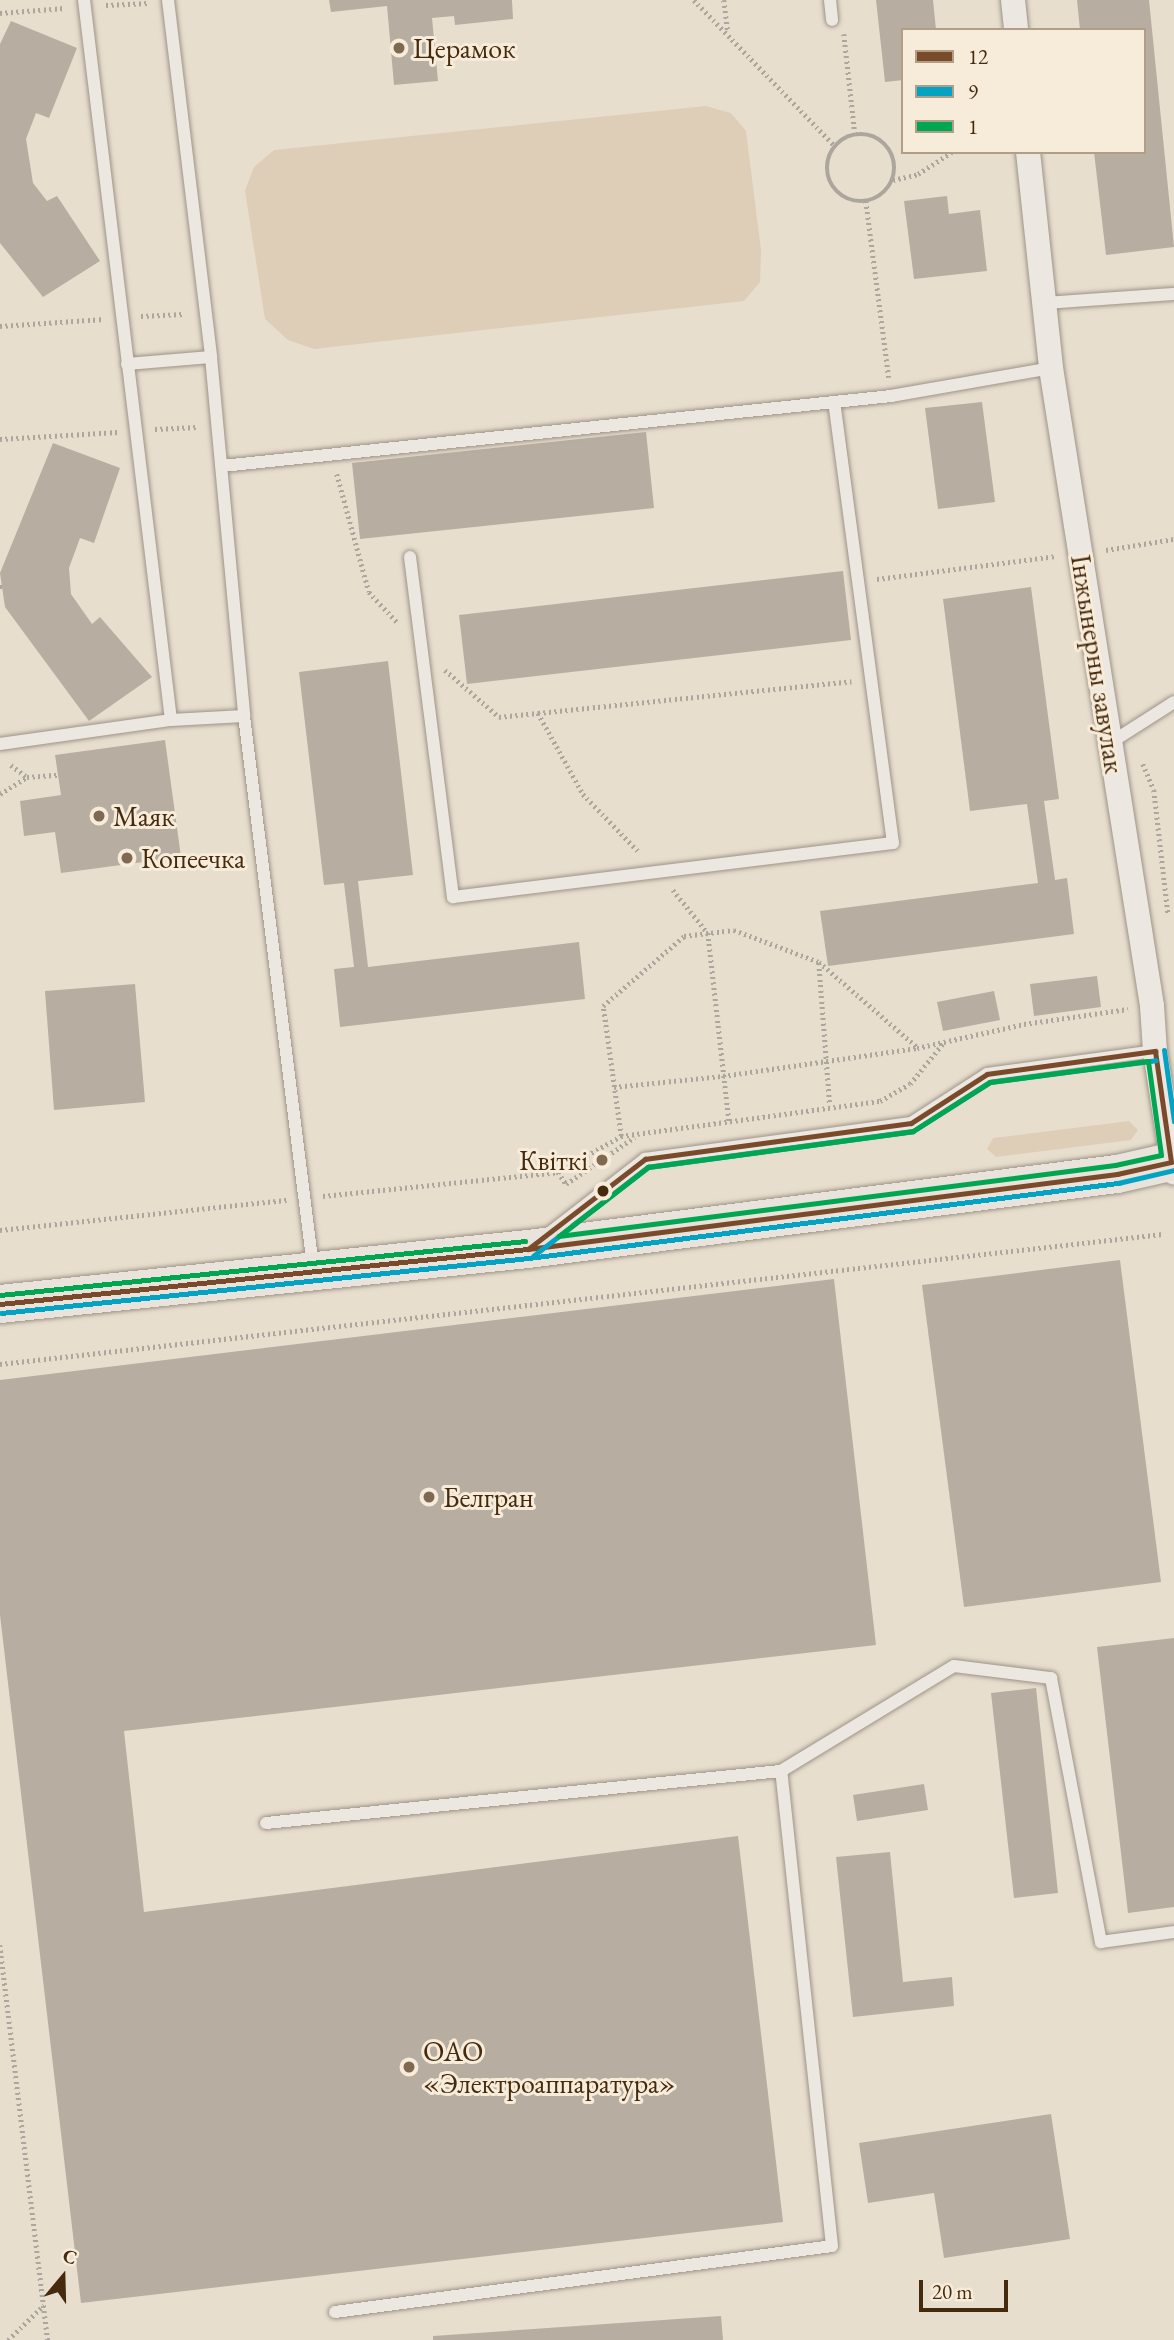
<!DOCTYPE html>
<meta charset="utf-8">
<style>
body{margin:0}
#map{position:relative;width:1174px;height:2340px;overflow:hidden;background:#e8dece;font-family:"EB Garamond",serif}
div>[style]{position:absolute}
.green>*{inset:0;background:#deceb7}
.building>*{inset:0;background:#b7aea1}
.path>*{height:4.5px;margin-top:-2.25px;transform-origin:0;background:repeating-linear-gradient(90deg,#ada69d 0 2px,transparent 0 5.5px)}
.path>.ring{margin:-2.25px;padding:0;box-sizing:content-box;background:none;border:4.5px solid #ada69d;border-radius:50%}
.roads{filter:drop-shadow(0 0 2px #9d9487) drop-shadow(0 0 2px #9d9487)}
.lane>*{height:12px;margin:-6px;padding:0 6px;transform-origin:6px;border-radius:6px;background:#ece7e0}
.street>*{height:24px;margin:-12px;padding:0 12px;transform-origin:12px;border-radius:12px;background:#ece7e0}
.primary>*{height:38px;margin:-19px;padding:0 19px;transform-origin:19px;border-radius:19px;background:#e9e3db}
.bus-1>*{height:5px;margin:-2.5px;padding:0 2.5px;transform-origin:2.5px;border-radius:2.5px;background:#7a4b2a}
.bus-2>*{height:5px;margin:-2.5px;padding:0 2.5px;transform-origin:2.5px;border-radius:2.5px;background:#04a3c4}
.bus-3>*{height:5px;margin:-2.5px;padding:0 2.5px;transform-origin:2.5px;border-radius:2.5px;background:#00a651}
.dots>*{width:19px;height:19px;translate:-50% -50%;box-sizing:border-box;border:4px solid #f7ebd9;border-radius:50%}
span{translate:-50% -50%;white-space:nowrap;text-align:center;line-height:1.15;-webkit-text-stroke:6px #f7ebd9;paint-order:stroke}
.poi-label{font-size:28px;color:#462a0d}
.left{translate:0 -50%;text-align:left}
.right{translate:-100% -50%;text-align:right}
.street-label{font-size:28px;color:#462a0d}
.legend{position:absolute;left:901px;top:28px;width:245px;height:126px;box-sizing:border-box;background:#f7ebd9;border:2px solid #b09e87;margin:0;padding:9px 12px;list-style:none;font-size:21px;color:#462a0d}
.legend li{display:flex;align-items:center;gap:14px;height:35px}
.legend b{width:35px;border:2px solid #b09e87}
.north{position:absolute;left:28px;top:2242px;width:70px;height:70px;-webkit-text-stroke:5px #f7ebd9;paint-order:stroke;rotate:19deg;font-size:19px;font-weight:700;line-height:28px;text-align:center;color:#462a0d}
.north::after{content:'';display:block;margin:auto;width:24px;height:32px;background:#462a0d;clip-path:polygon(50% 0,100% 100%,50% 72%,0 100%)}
.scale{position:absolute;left:919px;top:2280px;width:89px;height:32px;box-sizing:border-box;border:4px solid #462a0d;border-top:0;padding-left:9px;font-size:21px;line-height:24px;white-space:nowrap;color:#462a0d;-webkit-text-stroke:5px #f7ebd9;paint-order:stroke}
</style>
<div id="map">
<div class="green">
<i style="clip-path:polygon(706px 106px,731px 113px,746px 131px,761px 250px,760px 282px,744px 301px,314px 349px,288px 340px,265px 319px,245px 191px,254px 167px,274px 150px)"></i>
<i style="clip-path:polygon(1129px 1121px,1138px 1130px,1131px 1140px,996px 1157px,987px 1149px,993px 1138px)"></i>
</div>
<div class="building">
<i style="clip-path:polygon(329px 0,512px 0,513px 19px,455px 25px,454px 16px,432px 18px,438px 81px,394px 85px,387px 6px,331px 12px)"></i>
<i style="clip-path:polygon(876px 0,933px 0,936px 30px,903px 30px,903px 80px,885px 82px)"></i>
<i style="clip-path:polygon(1077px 0,1149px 0,1174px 247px,1106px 255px,1094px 152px,1144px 152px,1144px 30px,1080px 30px)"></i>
<i style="clip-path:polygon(11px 21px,77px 48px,49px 118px,36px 113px,26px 139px,33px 183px,47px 201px,57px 196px,100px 261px,43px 297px,0 243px,0 44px)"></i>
<i style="clip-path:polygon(947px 196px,949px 214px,980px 210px,987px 271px,914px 279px,904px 201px)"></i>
<i style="clip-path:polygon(982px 402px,995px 502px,938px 509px,925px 408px)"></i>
<i style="clip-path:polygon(646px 432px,654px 508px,360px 539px,352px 463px)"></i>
<i style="clip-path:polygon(53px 443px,120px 468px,94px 543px,80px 538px,69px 568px,71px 594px,92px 624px,100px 617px,152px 677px,89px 721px,5px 607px,0 573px)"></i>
<i style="clip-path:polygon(843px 571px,851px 640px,467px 684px,459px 615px)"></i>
<i style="clip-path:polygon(1031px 587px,1059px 799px,1044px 801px,1055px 880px,1067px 878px,1074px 934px,828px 966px,820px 911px,1038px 883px,1027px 804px,970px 811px,943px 599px)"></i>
<i style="clip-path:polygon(388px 661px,413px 875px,358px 881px,368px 967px,579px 942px,585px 999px,340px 1027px,334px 969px,354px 967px,344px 883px,324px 885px,299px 672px)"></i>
<i style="clip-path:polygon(165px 740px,181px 857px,61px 873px,55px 832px,24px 836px,20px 801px,61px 795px,55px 755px)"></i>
<i style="clip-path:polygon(1097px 976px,1101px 1007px,1034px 1016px,1030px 984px)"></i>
<i style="clip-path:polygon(135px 984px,145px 1102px,54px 1110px,45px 991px)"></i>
<i style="clip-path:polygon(994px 991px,1000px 1020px,943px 1031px,937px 1002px)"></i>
<i style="clip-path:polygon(1120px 1260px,1161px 1582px,964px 1607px,922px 1285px)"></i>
<i style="clip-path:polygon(834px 1279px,876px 1645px,124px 1731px,144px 1912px,738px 1836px,783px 2222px,81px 2303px,0 1615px,0 1380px)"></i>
<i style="clip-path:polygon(1174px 1638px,1174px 1907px,1128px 1913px,1097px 1647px)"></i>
<i style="clip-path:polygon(1036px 1688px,1058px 1893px,1014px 1898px,991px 1693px)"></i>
<i style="clip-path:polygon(924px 1784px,928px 1810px,857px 1821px,853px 1795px)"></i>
<i style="clip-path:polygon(890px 1852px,903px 1982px,952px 1977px,954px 2006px,853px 2017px,836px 1857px)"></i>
<i style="clip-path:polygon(1051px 2114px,1070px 2239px,944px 2258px,934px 2193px,868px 2203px,859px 2143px)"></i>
<i style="clip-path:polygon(721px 2316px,723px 2340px,433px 2340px,433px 2336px)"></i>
</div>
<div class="path">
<i style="left:694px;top:0;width:203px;rotate:46deg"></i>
<i style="left:724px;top:0;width:32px;rotate:83deg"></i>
<i style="left:106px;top:5px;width:43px;rotate:-2.7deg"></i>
<i style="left:0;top:13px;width:65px;rotate:-4.4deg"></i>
<i style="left:844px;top:34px;width:101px;rotate:83.7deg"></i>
<i class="ring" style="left:827px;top:134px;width:63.5px;height:63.5px"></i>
<i style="left:893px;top:180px;width:26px;rotate:-13deg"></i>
<i style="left:918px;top:174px;width:40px;rotate:-32.9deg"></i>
<i style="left:866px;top:201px;width:178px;rotate:82.6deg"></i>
<i style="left:141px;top:316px;width:43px;rotate:-2.7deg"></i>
<i style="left:0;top:326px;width:104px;rotate:-3.9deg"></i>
<i style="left:155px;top:429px;width:43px;rotate:-2.7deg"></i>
<i style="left:0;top:439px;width:118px;rotate:-3.4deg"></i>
<i style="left:337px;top:474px;width:122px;rotate:74.8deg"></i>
<i style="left:369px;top:592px;width:41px;rotate:47deg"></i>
<i style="left:1106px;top:550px;width:69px;rotate:-9.2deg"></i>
<i style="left:877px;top:579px;width:180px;rotate:-7.3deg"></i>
<i style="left:0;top:587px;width:2px"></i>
<i style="left:445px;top:670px;width:72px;rotate:41deg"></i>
<i style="left:499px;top:717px;width:39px;rotate:-6deg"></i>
<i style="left:538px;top:713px;width:93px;rotate:60.9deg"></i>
<i style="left:583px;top:794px;width:82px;rotate:46deg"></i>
<i style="left:538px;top:713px;width:315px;rotate:-5.8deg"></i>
<i style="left:1143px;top:764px;width:28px;rotate:67deg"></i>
<i style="left:1154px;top:790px;width:124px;rotate:83.5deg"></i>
<i style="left:11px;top:765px;width:20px;rotate:37deg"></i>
<i style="left:0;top:794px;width:32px;rotate:-32deg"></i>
<i style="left:27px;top:777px;width:31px;rotate:-4deg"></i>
<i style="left:673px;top:890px;width:55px;rotate:50.9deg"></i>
<i style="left:708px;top:933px;width:189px;rotate:83.6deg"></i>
<i style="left:819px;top:963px;width:143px;rotate:85.6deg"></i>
<i style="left:614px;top:1087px;width:110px;rotate:-5.8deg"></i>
<i style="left:723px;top:1076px;width:196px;rotate:-8.2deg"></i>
<i style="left:917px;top:1048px;width:110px;rotate:-12.6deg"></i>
<i style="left:1024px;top:1024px;width:105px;rotate:-8.2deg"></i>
<i style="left:621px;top:1136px;width:131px;rotate:-97.9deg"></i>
<i style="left:603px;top:1006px;width:107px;rotate:-40.8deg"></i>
<i style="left:684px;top:936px;width:50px;rotate:-6.8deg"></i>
<i style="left:734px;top:930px;width:91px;rotate:20.6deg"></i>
<i style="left:819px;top:962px;width:130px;rotate:40.9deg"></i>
<i style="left:558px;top:1172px;width:14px;rotate:56deg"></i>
<i style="left:566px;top:1184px;width:83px;rotate:-34.3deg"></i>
<i style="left:323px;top:1196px;width:236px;rotate:-5.8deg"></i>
<i style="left:558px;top:1172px;width:73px;rotate:-29.7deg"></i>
<i style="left:621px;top:1136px;width:261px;rotate:-7.7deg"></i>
<i style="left:880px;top:1101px;width:34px;rotate:-30deg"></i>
<i style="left:910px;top:1084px;width:55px;rotate:-50.9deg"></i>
<i style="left:0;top:1230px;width:288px;rotate:-6deg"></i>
<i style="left:0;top:1364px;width:1170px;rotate:-6.38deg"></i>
<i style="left:0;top:1945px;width:398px;rotate:83.1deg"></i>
<i style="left:8px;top:2340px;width:50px;rotate:-44.2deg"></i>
</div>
<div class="roads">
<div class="lane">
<i style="left:84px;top:0;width:725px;rotate:83.11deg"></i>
<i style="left:168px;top:0;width:360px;rotate:83.1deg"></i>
<i style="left:211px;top:357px;width:361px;rotate:84.7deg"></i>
<i style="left:244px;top:716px;width:555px;rotate:82.86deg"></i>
<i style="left:830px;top:0;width:20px;rotate:84deg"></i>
<i style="left:1044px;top:303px;width:130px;rotate:-4deg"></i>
<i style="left:127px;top:364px;width:84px;rotate:-4.8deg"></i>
<i style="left:222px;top:466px;width:673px;rotate:-5.97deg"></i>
<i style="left:891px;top:396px;width:162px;rotate:-9.9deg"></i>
<i style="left:410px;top:557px;width:343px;rotate:82.8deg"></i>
<i style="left:453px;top:897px;width:443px;rotate:-7deg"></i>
<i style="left:893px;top:843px;width:445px;rotate:-97.6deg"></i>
<i style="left:1110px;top:743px;width:76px;rotate:-32.6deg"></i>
<i style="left:0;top:744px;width:173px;rotate:-8deg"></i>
<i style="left:171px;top:720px;width:73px;rotate:-3.1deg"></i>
<i style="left:548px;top:1234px;width:123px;rotate:-37.7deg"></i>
<i style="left:645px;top:1159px;width:268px;rotate:-7.7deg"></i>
<i style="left:911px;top:1123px;width:90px;rotate:-32.8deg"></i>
<i style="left:987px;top:1074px;width:170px;rotate:-7.8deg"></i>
<i style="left:266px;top:1823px;width:518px;rotate:-5.77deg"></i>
<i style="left:781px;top:1771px;width:202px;rotate:-31.3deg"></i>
<i style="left:954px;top:1666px;width:98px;rotate:7.1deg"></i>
<i style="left:1051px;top:1678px;width:269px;rotate:79.3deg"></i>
<i style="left:1101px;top:1942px;width:74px;rotate:-7.8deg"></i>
<i style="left:335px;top:2312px;width:501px;rotate:-7.56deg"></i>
<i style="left:832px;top:2246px;width:478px;rotate:-96.1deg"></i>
</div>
<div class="street">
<i style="left:1013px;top:0;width:30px;rotate:84deg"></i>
<i style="left:1028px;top:152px;width:217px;rotate:83.9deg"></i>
<i style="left:1051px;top:368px;width:646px;rotate:81deg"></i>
<i style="left:1152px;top:1006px;width:45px;rotate:86.2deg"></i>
<i style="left:1155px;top:1051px;width:123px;rotate:81.1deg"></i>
</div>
<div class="primary">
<i style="left:0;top:1304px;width:531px;rotate:-5.95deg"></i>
<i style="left:528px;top:1249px;width:594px;rotate:-7.26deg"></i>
<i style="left:1117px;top:1174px;width:58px;rotate:-12.8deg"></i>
</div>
</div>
<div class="bus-1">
<i style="left:528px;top:1249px;width:148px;rotate:-37.6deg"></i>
<i style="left:645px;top:1159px;width:268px;rotate:-7.7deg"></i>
<i style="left:911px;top:1123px;width:90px;rotate:-32.8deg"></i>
<i style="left:987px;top:1074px;width:170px;rotate:-7.8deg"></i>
<i style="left:0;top:1304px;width:531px;rotate:-5.95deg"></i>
<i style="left:528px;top:1249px;width:594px;rotate:-7.26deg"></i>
<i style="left:1117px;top:1174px;width:55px;rotate:-12.5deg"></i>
<i style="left:1171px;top:1162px;width:112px;rotate:-98.2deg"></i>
</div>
<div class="bus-2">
<i style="left:1164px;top:1050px;width:72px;rotate:82deg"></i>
<i style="left:533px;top:1256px;width:145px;rotate:-37.7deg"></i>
<i style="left:648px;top:1167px;width:267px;rotate:-7.7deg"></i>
<i style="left:913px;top:1131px;width:91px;rotate:-32.5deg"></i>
<i style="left:990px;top:1082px;width:167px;rotate:-7.5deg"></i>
<i style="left:1px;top:1313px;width:531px;rotate:-5.95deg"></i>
<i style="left:529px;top:1258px;width:594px;rotate:-7.26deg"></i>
<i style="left:1118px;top:1183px;width:57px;rotate:-13.1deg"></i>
</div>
<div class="bus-3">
<i style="left:1148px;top:1061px;width:95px;rotate:82.1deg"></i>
<i style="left:1161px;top:1155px;width:47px;rotate:167.7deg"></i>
<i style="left:1115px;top:1165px;width:561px;rotate:172.72deg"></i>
<i style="left:559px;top:1236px;width:113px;rotate:-37.8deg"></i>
<i style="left:648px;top:1167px;width:267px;rotate:-7.7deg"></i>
<i style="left:913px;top:1131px;width:91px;rotate:-32.5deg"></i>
<i style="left:990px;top:1082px;width:159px;rotate:-7.6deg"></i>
<i style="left:0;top:1295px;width:528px;rotate:-5.87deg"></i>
</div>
<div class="dots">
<i style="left:399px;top:48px;background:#7f6951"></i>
<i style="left:99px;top:816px;background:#7f6951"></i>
<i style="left:127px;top:858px;background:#7f6951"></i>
<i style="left:602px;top:1160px;background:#7f6951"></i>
<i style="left:603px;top:1191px;background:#462a0d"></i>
<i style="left:429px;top:1497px;background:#7f6951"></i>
<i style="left:409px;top:2067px;background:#7f6951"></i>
</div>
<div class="poi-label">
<span class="left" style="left:413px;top:48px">Церамок</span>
<span class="left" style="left:113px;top:816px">Маяк</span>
<span class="left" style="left:141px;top:858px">Копеечка</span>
<span class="right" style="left:588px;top:1160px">Квіткі</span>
<span class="left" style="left:443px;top:1497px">Белгран</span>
<span class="left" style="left:423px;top:2067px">ОАО<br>«Электроаппаратура»</span>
</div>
<div class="street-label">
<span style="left:1098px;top:664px;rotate:81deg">Інжынерны завулак</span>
</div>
<ul class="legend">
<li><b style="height:9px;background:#7a4b2a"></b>12</li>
<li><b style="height:9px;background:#04a3c4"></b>9</li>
<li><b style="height:9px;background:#00a651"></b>1</li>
</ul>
<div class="north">С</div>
<div class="scale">20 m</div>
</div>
